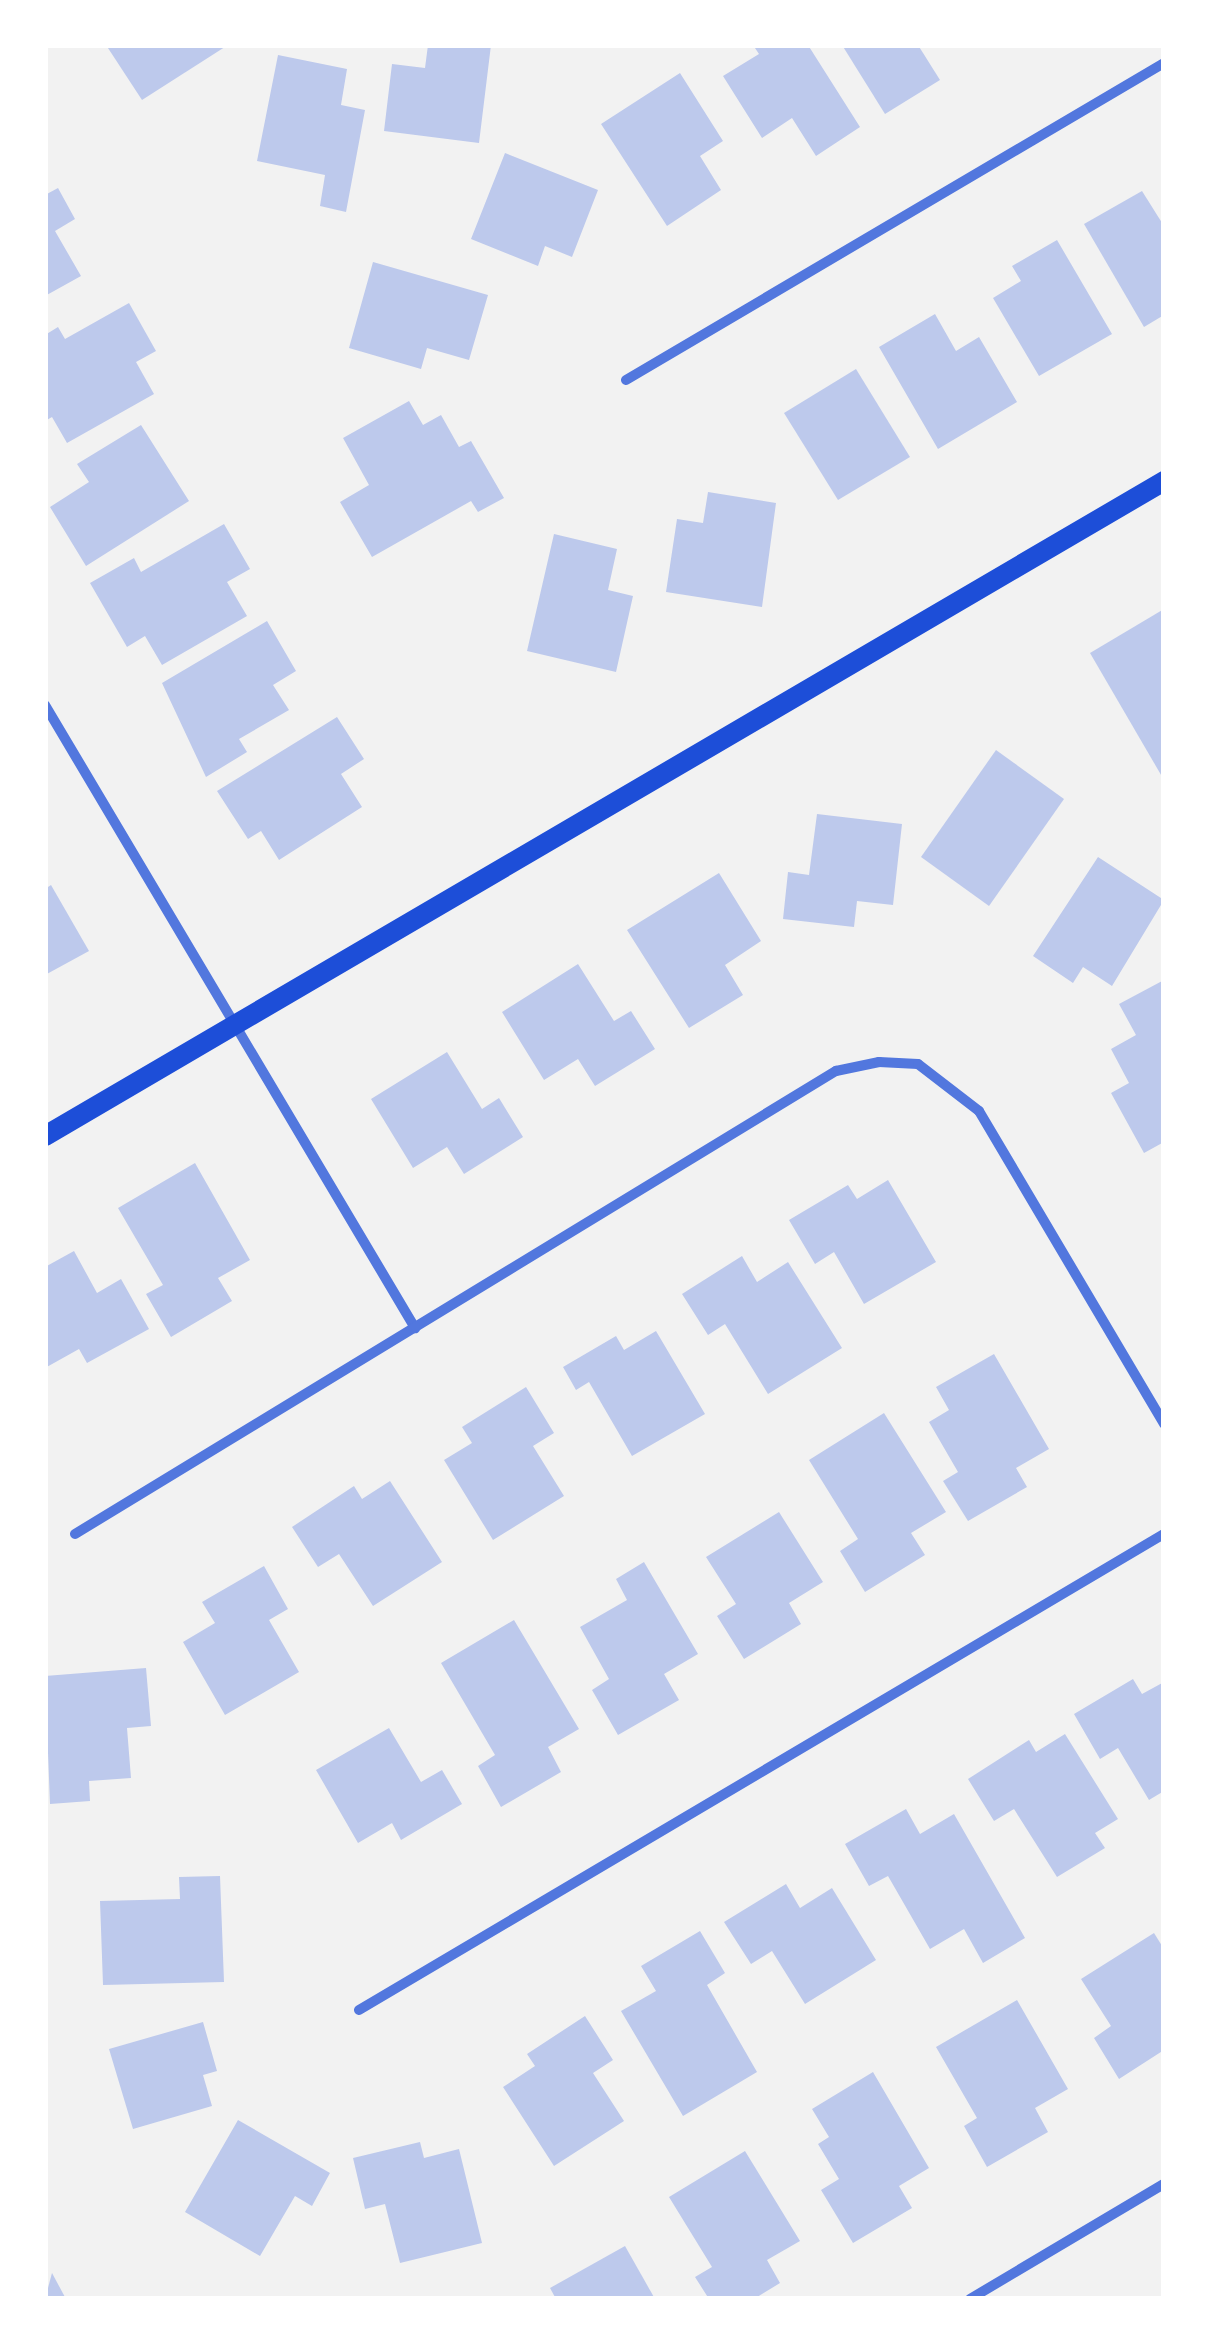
<!DOCTYPE html>
<style>
body{margin:0}
#map{position:relative;width:1209px;height:2344px;overflow:hidden;background:#f2f2f2;font-family:Bitter,serif}
div>[style]{position:absolute}
.building>*{inset:0;background:#bdc9ec}
.minor>*{height:10px;margin:-5px;padding:0 5px;transform-origin:5px;border-radius:5px;background:#5277de}
.secondary>*{height:20px;margin:-10px;padding:0 10px;transform-origin:10px;border-radius:10px;background:#1d4ed8}
span{translate:-50% -50%;white-space:nowrap;text-align:center;line-height:1.15;-webkit-text-stroke:10px #fff;paint-order:stroke}
.frame{position:absolute;inset:0;border:48px solid #fff;pointer-events:none}
</style>
<div id="map">
<div class="building">
<i style="clip-path:polygon(106px 45px,228px 45px,142px 100px)"></i>
<i style="clip-path:polygon(428px 45px,491px 45px,479px 143px,384px 131px,392px 64px,425px 68px)"></i>
<i style="clip-path:polygon(753px 45px,808px 45px,860px 127px,816px 156px,792px 118px,762px 138px,723px 76px,759px 54px)"></i>
<i style="clip-path:polygon(842px 45px,918px 45px,940px 80px,885px 114px)"></i>
<i style="clip-path:polygon(278px 55px,347px 69px,341px 105px,365px 110px,346px 212px,320px 206px,325px 175px,257px 161px)"></i>
<i style="clip-path:polygon(680px 73px,723px 141px,700px 156px,721px 190px,667px 226px,601px 124px)"></i>
<i style="clip-path:polygon(505px 153px,598px 190px,572px 257px,545px 246px,538px 266px,471px 239px)"></i>
<i style="clip-path:polygon(58px 188px,75px 219px,55px 231px,81px 276px,45px 296px,45px 195px)"></i>
<i style="clip-path:polygon(1142px 191px,1164px 226px,1164px 315px,1144px 327px,1084px 224px)"></i>
<i style="clip-path:polygon(1057px 240px,1112px 334px,1039px 376px,993px 298px,1021px 281px,1012px 266px)"></i>
<i style="clip-path:polygon(373px 262px,488px 295px,469px 360px,427px 348px,421px 369px,349px 348px)"></i>
<i style="clip-path:polygon(129px 303px,156px 351px,136px 362px,154px 394px,67px 443px,52px 417px,45px 421px,45px 335px,58px 327px,65px 339px)"></i>
<i style="clip-path:polygon(935px 314px,956px 351px,979px 337px,1017px 402px,938px 449px,879px 347px)"></i>
<i style="clip-path:polygon(856px 369px,910px 457px,838px 500px,784px 413px)"></i>
<i style="clip-path:polygon(409px 401px,423px 425px,441px 415px,459px 447px,471px 441px,504px 498px,478px 512px,471px 501px,372px 557px,340px 502px,369px 485px,343px 438px)"></i>
<i style="clip-path:polygon(141px 425px,189px 501px,86px 566px,50px 507px,89px 482px,77px 464px)"></i>
<i style="clip-path:polygon(708px 492px,776px 503px,762px 607px,666px 592px,677px 519px,703px 523px)"></i>
<i style="clip-path:polygon(224px 524px,250px 569px,227px 582px,247px 616px,162px 665px,145px 636px,127px 647px,90px 583px,134px 558px,141px 572px)"></i>
<i style="clip-path:polygon(554px 534px,617px 549px,608px 590px,633px 596px,616px 672px,527px 651px)"></i>
<i style="clip-path:polygon(1164px 609px,1164px 780px,1090px 653px)"></i>
<i style="clip-path:polygon(267px 621px,296px 671px,273px 685px,289px 710px,239px 739px,247px 752px,206px 777px,162px 683px)"></i>
<i style="clip-path:polygon(337px 717px,364px 759px,341px 774px,362px 807px,279px 860px,261px 831px,248px 839px,217px 791px)"></i>
<i style="clip-path:polygon(996px 750px,1064px 799px,989px 906px,921px 857px)"></i>
<i style="clip-path:polygon(817px 814px,902px 824px,893px 905px,857px 901px,854px 927px,783px 919px,788px 872px,809px 875px)"></i>
<i style="clip-path:polygon(1098px 857px,1164px 900px,1112px 986px,1083px 967px,1073px 983px,1033px 956px)"></i>
<i style="clip-path:polygon(719px 873px,761px 941px,725px 965px,743px 995px,689px 1028px,627px 930px)"></i>
<i style="clip-path:polygon(51px 885px,89px 951px,45px 975px,45px 889px)"></i>
<i style="clip-path:polygon(578px 964px,614px 1021px,631px 1011px,655px 1049px,595px 1086px,578px 1059px,544px 1080px,502px 1012px)"></i>
<i style="clip-path:polygon(1164px 980px,1164px 1142px,1144px 1153px,1111px 1093px,1129px 1083px,1111px 1049px,1136px 1035px,1119px 1004px)"></i>
<i style="clip-path:polygon(447px 1052px,482px 1109px,499px 1098px,523px 1137px,464px 1174px,447px 1147px,413px 1168px,371px 1099px)"></i>
<i style="clip-path:polygon(195px 1163px,250px 1260px,218px 1278px,232px 1301px,171px 1337px,146px 1294px,163px 1285px,118px 1208px)"></i>
<i style="clip-path:polygon(888px 1180px,936px 1262px,864px 1304px,834px 1252px,815px 1264px,789px 1220px,848px 1185px,857px 1199px)"></i>
<i style="clip-path:polygon(74px 1251px,97px 1293px,121px 1279px,149px 1329px,87px 1363px,79px 1349px,45px 1368px,45px 1267px)"></i>
<i style="clip-path:polygon(742px 1256px,757px 1282px,788px 1262px,842px 1348px,768px 1394px,725px 1324px,708px 1335px,682px 1294px)"></i>
<i style="clip-path:polygon(656px 1331px,705px 1414px,632px 1456px,589px 1382px,576px 1390px,563px 1367px,616px 1336px,624px 1350px)"></i>
<i style="clip-path:polygon(994px 1354px,1049px 1449px,1016px 1468px,1027px 1487px,968px 1521px,943px 1481px,958px 1472px,929px 1422px,949px 1410px,936px 1387px)"></i>
<i style="clip-path:polygon(526px 1387px,554px 1433px,533px 1446px,564px 1496px,493px 1540px,444px 1460px,472px 1443px,462px 1427px)"></i>
<i style="clip-path:polygon(884px 1413px,946px 1512px,911px 1533px,925px 1555px,865px 1592px,840px 1551px,858px 1539px,809px 1460px)"></i>
<i style="clip-path:polygon(390px 1481px,442px 1562px,373px 1606px,339px 1554px,318px 1567px,292px 1527px,354px 1486px,362px 1499px)"></i>
<i style="clip-path:polygon(779px 1512px,823px 1582px,789px 1603px,801px 1624px,744px 1659px,717px 1616px,736px 1604px,706px 1557px)"></i>
<i style="clip-path:polygon(644px 1562px,698px 1654px,664px 1674px,679px 1700px,618px 1735px,592px 1690px,609px 1679px,580px 1627px,627px 1600px,616px 1579px)"></i>
<i style="clip-path:polygon(264px 1566px,288px 1609px,269px 1620px,299px 1672px,225px 1715px,183px 1642px,215px 1623px,202px 1602px)"></i>
<i style="clip-path:polygon(514px 1620px,579px 1729px,548px 1747px,561px 1772px,501px 1807px,478px 1766px,495px 1755px,441px 1663px)"></i>
<i style="clip-path:polygon(146px 1668px,151px 1726px,127px 1728px,131px 1778px,89px 1781px,90px 1801px,50px 1804px,45px 1676px)"></i>
<i style="clip-path:polygon(1133px 1679px,1142px 1694px,1164px 1682px,1164px 1791px,1149px 1800px,1118px 1748px,1100px 1759px,1074px 1714px)"></i>
<i style="clip-path:polygon(389px 1728px,421px 1782px,442px 1770px,462px 1804px,401px 1840px,392px 1823px,358px 1843px,316px 1770px)"></i>
<i style="clip-path:polygon(1065px 1734px,1118px 1819px,1095px 1833px,1105px 1848px,1057px 1877px,1014px 1809px,994px 1821px,968px 1779px,1029px 1740px,1036px 1752px)"></i>
<i style="clip-path:polygon(906px 1809px,920px 1834px,954px 1814px,1025px 1938px,983px 1963px,964px 1929px,930px 1949px,888px 1876px,869px 1886px,845px 1844px)"></i>
<i style="clip-path:polygon(220px 1876px,224px 1982px,103px 1985px,100px 1901px,180px 1899px,179px 1877px)"></i>
<i style="clip-path:polygon(786px 1884px,800px 1908px,832px 1888px,876px 1960px,805px 2004px,772px 1951px,751px 1964px,724px 1922px)"></i>
<i style="clip-path:polygon(700px 1931px,725px 1973px,707px 1985px,757px 2072px,683px 2116px,621px 2011px,656px 1991px,641px 1966px)"></i>
<i style="clip-path:polygon(1154px 1933px,1164px 1949px,1164px 2050px,1119px 2079px,1094px 2038px,1111px 2026px,1081px 1979px)"></i>
<i style="clip-path:polygon(1017px 2000px,1068px 2089px,1035px 2108px,1048px 2132px,987px 2167px,964px 2126px,977px 2118px,936px 2047px)"></i>
<i style="clip-path:polygon(585px 2016px,613px 2060px,593px 2073px,624px 2121px,554px 2166px,503px 2087px,535px 2066px,527px 2054px)"></i>
<i style="clip-path:polygon(203px 2022px,217px 2071px,203px 2075px,212px 2106px,133px 2129px,109px 2049px)"></i>
<i style="clip-path:polygon(873px 2072px,929px 2168px,899px 2186px,912px 2208px,853px 2243px,821px 2190px,839px 2179px,818px 2144px,829px 2137px,812px 2109px)"></i>
<i style="clip-path:polygon(238px 2120px,330px 2173px,312px 2206px,295px 2196px,260px 2256px,185px 2212px)"></i>
<i style="clip-path:polygon(420px 2142px,424px 2158px,459px 2149px,482px 2243px,400px 2263px,385px 2204px,365px 2209px,353px 2158px)"></i>
<i style="clip-path:polygon(745px 2151px,800px 2241px,767px 2260px,780px 2283px,754px 2299px,709px 2299px,695px 2277px,712px 2267px,669px 2197px)"></i>
<i style="clip-path:polygon(625px 2246px,655px 2299px,556px 2299px,550px 2288px)"></i>
<i style="clip-path:polygon(52px 2273px,66px 2299px,45px 2299px)"></i>
</div>
<div class="minor">
<i style="left:626px;top:380px;width:624px;rotate:-30.51deg"></i>
<i style="left:45px;top:705px;width:725px;rotate:59.29deg"></i>
<i style="left:75px;top:1534px;width:891px;rotate:-31.32deg"></i>
<i style="left:836px;top:1071px;width:44px;rotate:-11.8deg"></i>
<i style="left:879px;top:1062px;width:39px;rotate:3deg"></i>
<i style="left:918px;top:1064px;width:77px;rotate:37.6deg"></i>
<i style="left:979px;top:1111px;width:364px;rotate:59.4deg"></i>
<i style="left:359px;top:2010px;width:935px;rotate:-30.6deg"></i>
<i style="left:970px;top:2299px;width:226px;rotate:-30.7deg"></i>
</div>
<div class="secondary">
<i style="left:45px;top:1136px;width:1297px;rotate:-30.34deg"></i>
</div>
<div class="frame"></div>
</div>
